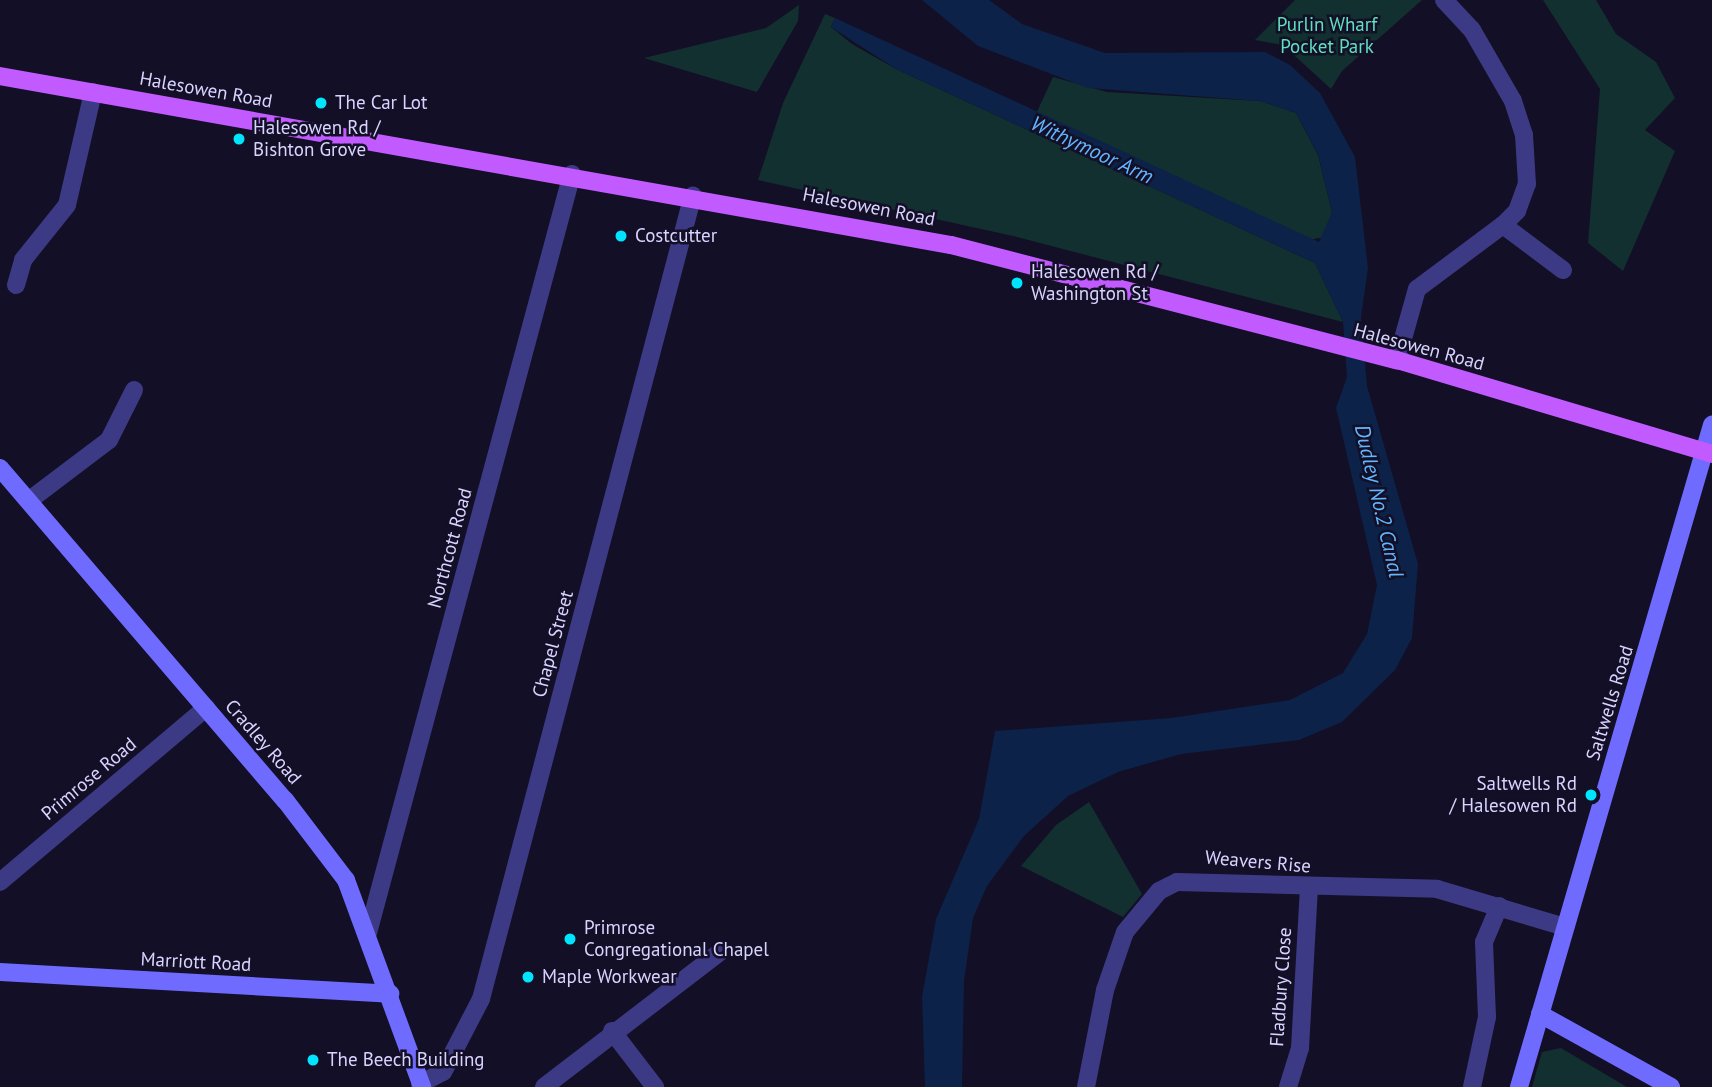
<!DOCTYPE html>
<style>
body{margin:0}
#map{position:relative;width:1712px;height:1087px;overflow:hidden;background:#130f26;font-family:"PT Sans",sans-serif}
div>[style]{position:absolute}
.green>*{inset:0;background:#12302f}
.water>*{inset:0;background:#0c2248}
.street>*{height:18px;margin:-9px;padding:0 9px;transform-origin:9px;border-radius:9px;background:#3d3a85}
.secondary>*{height:18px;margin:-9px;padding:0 9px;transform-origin:9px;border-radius:9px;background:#6f6bff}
.primary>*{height:18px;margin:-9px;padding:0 9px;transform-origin:9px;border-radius:9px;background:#c25bff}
.dots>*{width:19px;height:19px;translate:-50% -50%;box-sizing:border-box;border:4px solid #130f26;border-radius:50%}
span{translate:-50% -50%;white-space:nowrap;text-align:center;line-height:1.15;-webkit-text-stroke:5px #130f26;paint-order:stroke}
.park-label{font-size:19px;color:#5fe0c0}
.street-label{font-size:19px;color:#d9d4ff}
.poi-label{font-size:19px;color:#d9d4ff}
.left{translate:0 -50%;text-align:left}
.right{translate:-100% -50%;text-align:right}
.water-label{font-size:21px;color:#62b6ff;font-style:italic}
</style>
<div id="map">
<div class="green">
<i style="clip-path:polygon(1295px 0,1422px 0,1342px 71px,1331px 89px,1283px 45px,1255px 40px)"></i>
<i style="clip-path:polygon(1543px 0,1596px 0,1616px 34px,1656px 62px,1675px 98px,1645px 130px,1675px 151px,1623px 271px,1588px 243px,1600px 89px)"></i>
<i style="clip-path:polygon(799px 5px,798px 21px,757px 92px,644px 58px,766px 28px)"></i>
<i style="clip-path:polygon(825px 14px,835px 18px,831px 27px,852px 44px,896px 69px,1315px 263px,1343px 322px,1013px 236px,758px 180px,783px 103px)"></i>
<i style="clip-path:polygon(1053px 77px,1107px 92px,1260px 101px,1296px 113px,1318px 155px,1332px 212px,1325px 237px,1308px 240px,1036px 114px)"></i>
<i style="clip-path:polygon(1089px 802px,1142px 894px,1123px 917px,1021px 866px,1056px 825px)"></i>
<i style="clip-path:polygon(1561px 1048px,1627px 1087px,1532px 1087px,1542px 1052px)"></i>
</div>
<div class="water">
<i style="clip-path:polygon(922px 0,989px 0,1022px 24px,1105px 53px,1265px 52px,1290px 65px,1320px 93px,1355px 157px,1368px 268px,1361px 317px,1367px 386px,1418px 564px,1412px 638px,1395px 670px,1342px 722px,1299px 740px,1181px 754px,1118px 772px,1068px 796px,1024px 836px,987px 886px,973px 918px,964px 981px,962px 1087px,925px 1087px,922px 997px,936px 919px,979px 819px,995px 731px,1171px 718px,1290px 700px,1343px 673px,1367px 634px,1377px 585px,1336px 408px,1347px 377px,1343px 322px,1315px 263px,896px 69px,831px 27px,835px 18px,1319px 242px,1332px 212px,1318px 154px,1296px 113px,1260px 101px,1088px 88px,978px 46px)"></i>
</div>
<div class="street">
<i style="left:1503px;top:225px;width:75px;rotate:36.9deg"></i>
<i style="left:16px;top:285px;width:26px;rotate:-74deg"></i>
<i style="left:23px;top:260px;width:70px;rotate:-51.3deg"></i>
<i style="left:67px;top:205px;width:116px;rotate:-77deg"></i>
<i style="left:1397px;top:360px;width:74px;rotate:-74.3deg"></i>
<i style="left:1417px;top:289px;width:107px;rotate:-36.7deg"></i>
<i style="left:1503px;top:225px;width:20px;rotate:-45deg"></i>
<i style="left:1517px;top:211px;width:29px;rotate:-70deg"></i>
<i style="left:1527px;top:184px;width:49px;rotate:-93.5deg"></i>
<i style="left:1524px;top:135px;width:36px;rotate:-108deg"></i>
<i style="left:1513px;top:101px;width:82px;rotate:-120deg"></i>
<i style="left:1472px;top:30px;width:41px;rotate:-133deg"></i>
<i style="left:31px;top:499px;width:98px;rotate:-37.1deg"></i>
<i style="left:109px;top:440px;width:56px;rotate:-63.4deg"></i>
<i style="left:0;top:882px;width:270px;rotate:-40.2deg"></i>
<i style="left:368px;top:933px;width:786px;rotate:-74.96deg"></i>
<i style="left:612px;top:1031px;width:71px;rotate:52.5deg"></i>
<i style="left:420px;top:1084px;width:26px;rotate:-28deg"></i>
<i style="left:443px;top:1072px;width:82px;rotate:-62.5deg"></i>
<i style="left:481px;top:999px;width:831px;rotate:-75.23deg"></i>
<i style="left:544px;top:1087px;width:222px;rotate:-37.5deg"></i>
<i style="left:1086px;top:1087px;width:99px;rotate:-78.9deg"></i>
<i style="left:1105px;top:990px;width:61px;rotate:-71deg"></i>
<i style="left:1125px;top:932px;width:53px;rotate:-50.3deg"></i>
<i style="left:1159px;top:891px;width:20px;rotate:-27deg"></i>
<i style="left:1177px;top:882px;width:260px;rotate:1.5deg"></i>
<i style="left:1437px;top:889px;width:134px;rotate:16.5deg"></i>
<i style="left:1288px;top:1087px;width:41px;rotate:-72.9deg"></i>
<i style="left:1300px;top:1048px;width:160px;rotate:-86.8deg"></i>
<i style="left:1472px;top:1087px;width:72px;rotate:-77.9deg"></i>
<i style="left:1487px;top:1017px;width:75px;rotate:-92.3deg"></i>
<i style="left:1484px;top:942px;width:39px;rotate:-67deg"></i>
</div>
<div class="secondary">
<i style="left:0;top:468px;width:438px;rotate:49.4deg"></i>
<i style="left:285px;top:800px;width:101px;rotate:52.7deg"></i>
<i style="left:346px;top:880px;width:221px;rotate:69.8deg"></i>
<i style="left:0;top:972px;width:391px;rotate:3.2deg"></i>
<i style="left:1540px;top:1014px;width:150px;rotate:29.1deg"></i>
<i style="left:1519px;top:1087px;width:690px;rotate:-73.75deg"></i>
</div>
<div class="primary">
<i style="left:0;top:76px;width:966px;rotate:10.08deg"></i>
<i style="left:951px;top:245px;width:461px;rotate:14.5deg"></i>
<i style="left:1397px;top:360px;width:329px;rotate:16.6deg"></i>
</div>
<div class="dots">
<i style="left:321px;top:103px;background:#00e5ff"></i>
<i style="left:239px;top:139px;background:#00e5ff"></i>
<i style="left:621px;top:236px;background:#00e5ff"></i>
<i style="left:1017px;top:283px;background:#00e5ff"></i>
<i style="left:1591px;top:795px;background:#00e5ff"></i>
<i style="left:570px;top:939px;background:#00e5ff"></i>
<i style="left:528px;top:977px;background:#00e5ff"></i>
<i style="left:313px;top:1060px;background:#00e5ff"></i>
</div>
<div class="park-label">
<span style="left:1327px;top:36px">Purlin Wharf<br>Pocket Park</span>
</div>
<div class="street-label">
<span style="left:206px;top:90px;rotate:10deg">Halesowen Road</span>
<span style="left:869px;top:207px;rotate:11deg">Halesowen Road</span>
<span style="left:1419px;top:347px;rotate:15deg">Halesowen Road</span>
<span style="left:450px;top:548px;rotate:-75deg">Northcott Road</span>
<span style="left:553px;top:644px;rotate:-75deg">Chapel Street</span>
<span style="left:1610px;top:703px;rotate:-73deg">Saltwells Road</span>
<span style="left:263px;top:742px;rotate:49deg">Cradley Road</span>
<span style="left:89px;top:779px;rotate:-40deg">Primrose Road</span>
<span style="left:1258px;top:862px;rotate:5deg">Weavers Rise</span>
<span style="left:196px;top:962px;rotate:3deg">Marriott Road</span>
<span style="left:1281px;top:987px;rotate:-86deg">Fladbury Close</span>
</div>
<div class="poi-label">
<span class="left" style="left:335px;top:103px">The Car Lot</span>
<span class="left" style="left:253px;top:139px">Halesowen Rd /<br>Bishton Grove</span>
<span class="left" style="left:635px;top:236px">Costcutter</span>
<span class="left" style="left:1031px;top:283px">Halesowen Rd /<br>Washington St</span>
<span class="right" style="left:1577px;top:795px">Saltwells Rd<br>/ Halesowen Rd</span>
<span class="left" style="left:584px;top:939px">Primrose<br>Congregational Chapel</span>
<span class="left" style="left:542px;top:977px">Maple Workwear</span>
<span class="left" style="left:327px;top:1060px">The Beech Building</span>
</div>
<div class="water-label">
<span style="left:1092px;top:150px;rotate:25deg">Withymoor Arm</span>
<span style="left:1379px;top:501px;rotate:77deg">Dudley No.2 Canal</span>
</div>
</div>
